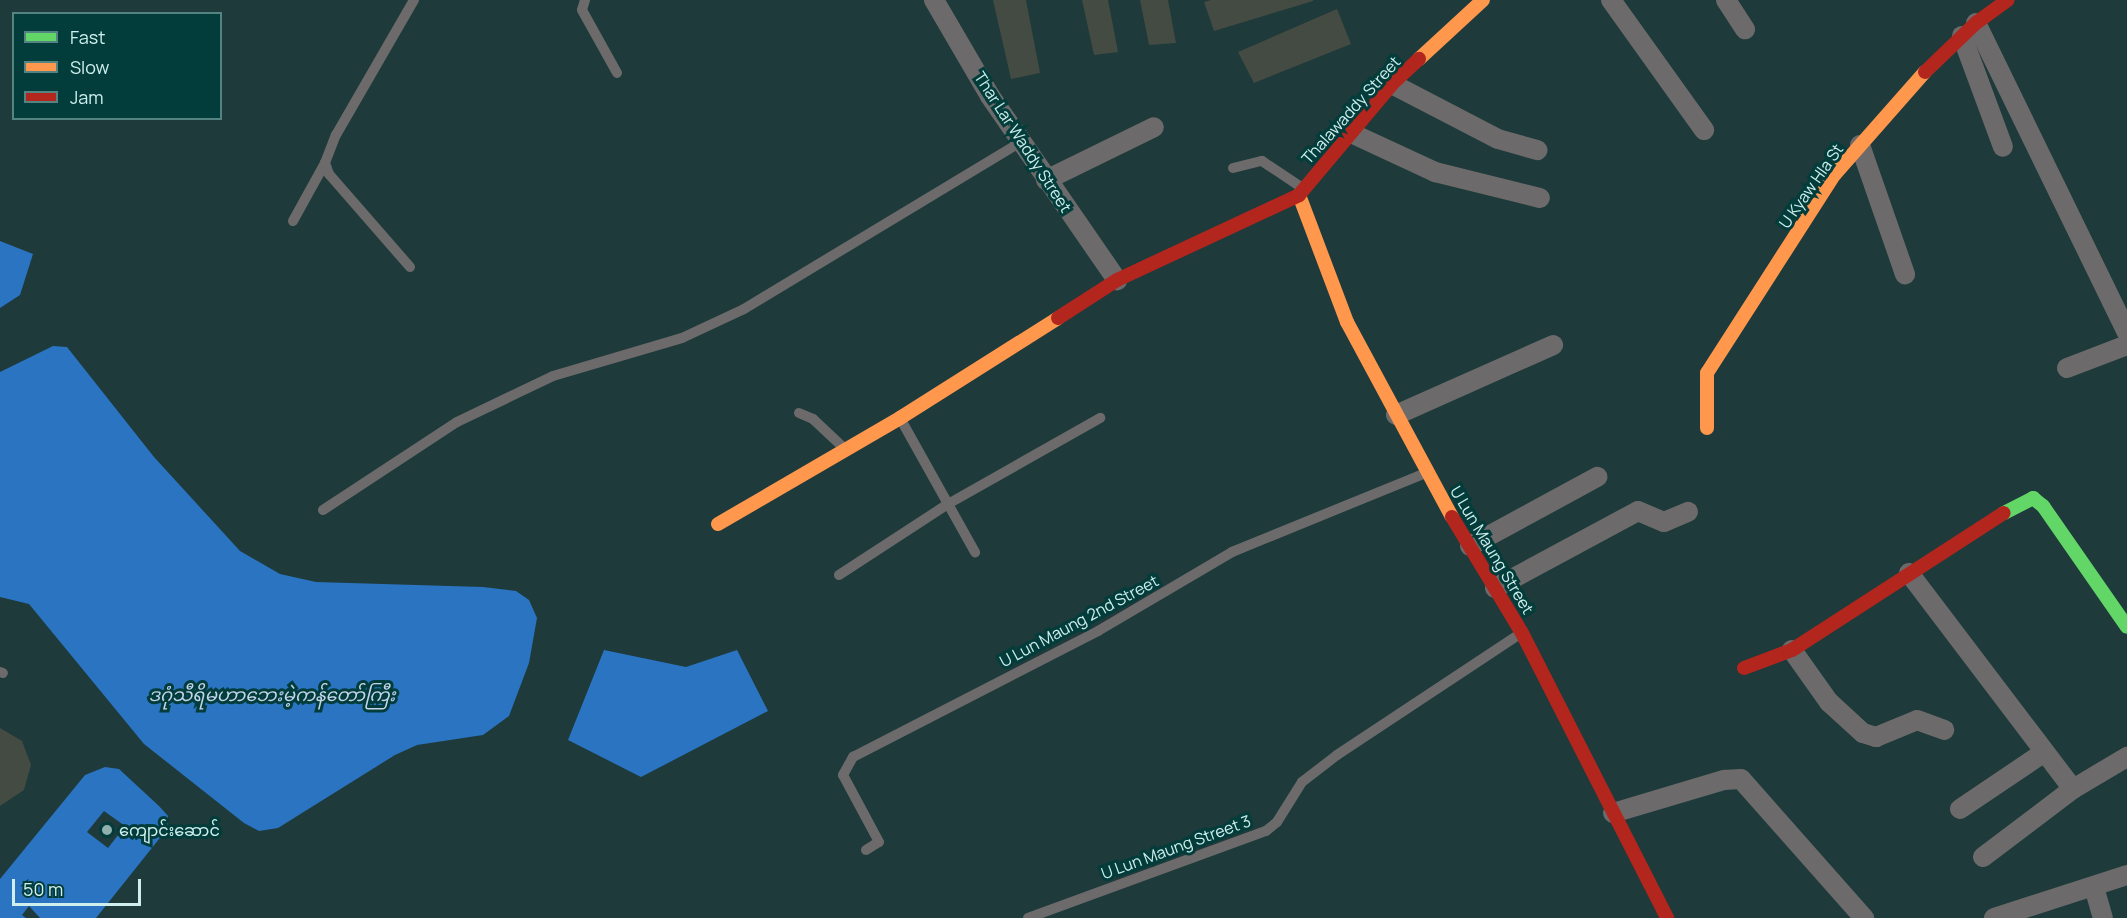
<!DOCTYPE html>
<meta charset="utf-8">
<style>
body{margin:0}
#map{position:relative;width:2127px;height:918px;overflow:hidden;background:#1e3a3a;font-family:Manrope,"Noto Sans Myanmar",sans-serif}
div>[style]{position:absolute}
.water>*{inset:0;background:#2a74c2}
.building>*{inset:0;background:#444b43}
.lane>*{height:10px;margin:-5px;padding:0 5px;transform-origin:5px;border-radius:5px;background:#6c6a6a}
.street>*{height:20px;margin:-10px;padding:0 10px;transform-origin:10px;border-radius:10px;background:#6c6a6a}
.fast>*{height:14px;margin:-7px;padding:0 7px;transform-origin:7px;border-radius:7px;background:#63d668}
.slow>*{height:14px;margin:-7px;padding:0 7px;transform-origin:7px;border-radius:7px;background:#ff974d}
.jam>*{height:14px;margin:-7px;padding:0 7px;transform-origin:7px;border-radius:7px;background:#b3261e}
.dots>*{width:16px;height:16px;translate:-50% -50%;box-sizing:border-box;border:3px solid #023c3b;border-radius:50%}
span{translate:-50% -50%;white-space:nowrap;text-align:center;line-height:1.15;-webkit-text-stroke:6px #023c3b;paint-order:stroke}
.street-label{font-size:16px;color:#ceefed}
.poi-label{font-size:16px;color:#ceefed}
.left{translate:0 -50%;text-align:left}
.water-label{font-size:18px;color:#c3d5eb;font-style:italic}
.legend{position:absolute;left:12px;top:12px;width:210px;height:108px;box-sizing:border-box;background:#023c3b;border:2px solid #548482;margin:0;padding:8px 10px;list-style:none;font-size:18px;color:#ceefed}
.legend li{display:flex;align-items:center;gap:12px;height:30px}
.legend b{width:30px;border:2px solid #548482}
.scale{position:absolute;left:12px;top:879px;width:129px;height:27px;box-sizing:border-box;border:3px solid #ceefed;border-top:0;padding-left:8px;font-size:18px;line-height:21px;white-space:nowrap;color:#ceefed;-webkit-text-stroke:4px #023c3b;paint-order:stroke}
</style>
<div id="map">
<div class="water">
<i style="clip-path:polygon(0 241px,33px 254px,20px 295px,0 308px)"></i>
<i style="clip-path:polygon(53px 346px,67px 347px,154px 457px,240px 551px,280px 574px,316px 582px,483px 587px,516px 591px,529px 600px,537px 618px,529px 663px,509px 716px,483px 735px,417px 745px,395px 755px,278px 828px,259px 831px,244px 823px,144px 744px,29px 604px,0 597px,0 372px)"></i>
<i style="clip-path:polygon(604px 650px,686px 667px,737px 650px,768px 711px,641px 777px,568px 740px)"></i>
<i style="clip-path:polygon(evenodd,105px 767px,119px 769px,159px 806px,168px 816px,167px 829px,96px 918px,40px 918px,29px 906px,22px 915px,26px 918px,0 918px,0 879px,85px 775px,105px 767px,104px 811px,125px 826px,108px 848px,87px 832px,104px 811px)"></i>
</div>
<div class="building">
<i style="clip-path:polygon(993px 0,1026px 0,1040px 73px,1011px 79px)"></i>
<i style="clip-path:polygon(1082px 0,1108px 0,1118px 52px,1094px 55px)"></i>
<i style="clip-path:polygon(1140px 0,1168px 0,1176px 43px,1149px 45px)"></i>
<i style="clip-path:polygon(1211px 0,1313px 0,1313px 1px,1214px 31px,1204px 2px)"></i>
<i style="clip-path:polygon(1337px 9px,1351px 44px,1254px 83px,1238px 52px)"></i>
<i style="clip-path:polygon(0 728px,22px 741px,31px 765px,24px 790px,0 806px)"></i>
</div>
<div class="lane">
<i style="left:585px;top:0;width:10px;rotate:107deg"></i>
<i style="left:582px;top:10px;width:72px;rotate:60.9deg"></i>
<i style="left:1233px;top:168px;width:30px;rotate:-14deg"></i>
<i style="left:1262px;top:161px;width:50px;rotate:33.7deg"></i>
<i style="left:293px;top:221px;width:66px;rotate:-61.1deg"></i>
<i style="left:410px;top:267px;width:123px;rotate:-131.1deg"></i>
<i style="left:329px;top:174px;width:12px;rotate:-110deg"></i>
<i style="left:325px;top:163px;width:30px;rotate:-69deg"></i>
<i style="left:336px;top:135px;width:156px;rotate:-60deg"></i>
<i style="left:799px;top:413px;width:15px;rotate:23deg"></i>
<i style="left:813px;top:419px;width:44px;rotate:43.2deg"></i>
<i style="left:900px;top:418px;width:154px;rotate:60.8deg"></i>
<i style="left:323px;top:510px;width:160px;rotate:-33.3deg"></i>
<i style="left:457px;top:422px;width:106px;rotate:-25.6deg"></i>
<i style="left:553px;top:376px;width:134px;rotate:-16.4deg"></i>
<i style="left:682px;top:338px;width:68px;rotate:-25.1deg"></i>
<i style="left:744px;top:309px;width:323px;rotate:-31.1deg"></i>
<i style="left:839px;top:575px;width:130px;rotate:-33.1deg"></i>
<i style="left:948px;top:504px;width:175px;rotate:-29.5deg"></i>
<i style="left:0;top:672px;width:3px;rotate:18deg"></i>
<i style="left:866px;top:850px;width:15px;rotate:-32deg"></i>
<i style="left:879px;top:842px;width:76px;rotate:-118.2deg"></i>
<i style="left:843px;top:775px;width:21px;rotate:-61deg"></i>
<i style="left:853px;top:757px;width:276px;rotate:-27.2deg"></i>
<i style="left:1098px;top:631px;width:156px;rotate:-30.5deg"></i>
<i style="left:1232px;top:552px;width:209px;rotate:-22.2deg"></i>
<i style="left:1028px;top:918px;width:253px;rotate:-20.1deg"></i>
<i style="left:1266px;top:831px;width:14px;rotate:-39deg"></i>
<i style="left:1277px;top:822px;width:47px;rotate:-58deg"></i>
<i style="left:1302px;top:782px;width:44px;rotate:-37.6deg"></i>
<i style="left:1337px;top:755px;width:221px;rotate:-33.5deg"></i>
</div>
<div class="street">
<i style="left:934px;top:0;width:111px;rotate:59.7deg"></i>
<i style="left:990px;top:96px;width:224px;rotate:55.4deg"></i>
<i style="left:1611px;top:0;width:160px;rotate:54.4deg"></i>
<i style="left:1726px;top:0;width:35px;rotate:57deg"></i>
<i style="left:1976px;top:23px;width:345px;rotate:64deg"></i>
<i style="left:1962px;top:36px;width:118px;rotate:69.7deg"></i>
<i style="left:1392px;top:84px;width:119px;rotate:27.4deg"></i>
<i style="left:1498px;top:139px;width:41px;rotate:15.8deg"></i>
<i style="left:1351px;top:133px;width:93px;rotate:24.9deg"></i>
<i style="left:1435px;top:172px;width:108px;rotate:13.9deg"></i>
<i style="left:1860px;top:145px;width:137px;rotate:70.8deg"></i>
<i style="left:1046px;top:180px;width:120px;rotate:-26.1deg"></i>
<i style="left:2067px;top:368px;width:64px;rotate:-21deg"></i>
<i style="left:1396px;top:415px;width:172px;rotate:-24deg"></i>
<i style="left:1470px;top:546px;width:145px;rotate:-28.5deg"></i>
<i style="left:1909px;top:573px;width:271px;rotate:52.8deg"></i>
<i style="left:2073px;top:789px;width:63px;rotate:-30.7deg"></i>
<i style="left:1495px;top:588px;width:162px;rotate:-28.3deg"></i>
<i style="left:1638px;top:511px;width:28px;rotate:23deg"></i>
<i style="left:1664px;top:522px;width:26px;rotate:-23deg"></i>
<i style="left:1792px;top:650px;width:64px;rotate:54.6deg"></i>
<i style="left:1829px;top:702px;width:46px;rotate:42.4deg"></i>
<i style="left:1863px;top:733px;width:14px;rotate:17deg"></i>
<i style="left:1876px;top:737px;width:44px;rotate:-22.5deg"></i>
<i style="left:1917px;top:720px;width:29px;rotate:20deg"></i>
<i style="left:1960px;top:809px;width:100px;rotate:-34deg"></i>
<i style="left:1613px;top:813px;width:116px;rotate:-16.6deg"></i>
<i style="left:1724px;top:780px;width:17px;rotate:-3deg"></i>
<i style="left:1741px;top:779px;width:186px;rotate:48.5deg"></i>
<i style="left:1983px;top:857px;width:113px;rotate:-37.1deg"></i>
<i style="left:2094px;top:887px;width:32px;rotate:74deg"></i>
<i style="left:1994px;top:918px;width:140px;rotate:-17.9deg"></i>
</div>
<div class="fast">
<i style="left:2004px;top:513px;width:33px;rotate:-27deg"></i>
<i style="left:2033px;top:498px;width:13px;rotate:39deg"></i>
<i style="left:2043px;top:506px;width:147px;rotate:55.2deg"></i>
</div>
<div class="slow">
<i style="left:1419px;top:59px;width:87px;rotate:-42.7deg"></i>
<i style="left:1299px;top:195px;width:136px;rotate:69.3deg"></i>
<i style="left:1347px;top:322px;width:221px;rotate:61.7deg"></i>
<i style="left:1707px;top:428px;width:55px;rotate:-90deg"></i>
<i style="left:1707px;top:373px;width:237px;rotate:-57.3deg"></i>
<i style="left:1835px;top:174px;width:136px;rotate:-48.6deg"></i>
<i style="left:718px;top:524px;width:211px;rotate:-30.2deg"></i>
<i style="left:900px;top:418px;width:187px;rotate:-32.3deg"></i>
</div>
<div class="jam">
<i style="left:1925px;top:72px;width:71px;rotate:-43.9deg"></i>
<i style="left:1976px;top:23px;width:39px;rotate:-36deg"></i>
<i style="left:1058px;top:318px;width:70px;rotate:-32.8deg"></i>
<i style="left:1117px;top:280px;width:201px;rotate:-25deg"></i>
<i style="left:1299px;top:195px;width:145px;rotate:-50deg"></i>
<i style="left:1392px;top:84px;width:37px;rotate:-43deg"></i>
<i style="left:1452px;top:517px;width:135px;rotate:58.9deg"></i>
<i style="left:1522px;top:633px;width:320px;rotate:63deg"></i>
<i style="left:1744px;top:668px;width:51px;rotate:-20.6deg"></i>
<i style="left:1792px;top:650px;width:252px;rotate:-32.9deg"></i>
</div>
<div class="dots">
<i style="left:107px;top:830px;background:#90b0ae"></i>
</div>
<div class="street-label">
<span style="left:1351px;top:110px;rotate:-48deg">Thalawaddy Street</span>
<span style="left:1023px;top:142px;rotate:57deg">Thar Lar Waddy Street</span>
<span style="left:1811px;top:186px;rotate:-55deg">U Kyaw Hla St</span>
<span style="left:1492px;top:550px;rotate:59deg">U Lun Maung Street</span>
<span style="left:1079px;top:621px;rotate:-28deg">U Lun Maung 2nd Street</span>
<span style="left:1176px;top:847px;rotate:-20deg">U Lun Maung Street 3</span>
</div>
<div class="poi-label">
<span class="left" style="left:119px;top:830px">ကျောင်းဆောင်</span>
</div>
<div class="water-label">
<span style="left:272px;top:694px">ဒဂုံသီရိမဟာဘေးမဲ့ကန်တော်ကြီး</span>
</div>
<ul class="legend">
<li><b style="height:8px;background:#63d668"></b>Fast</li>
<li><b style="height:8px;background:#ff974d"></b>Slow</li>
<li><b style="height:8px;background:#b3261e"></b>Jam</li>
</ul>
<div class="scale">50 m</div>
</div>
